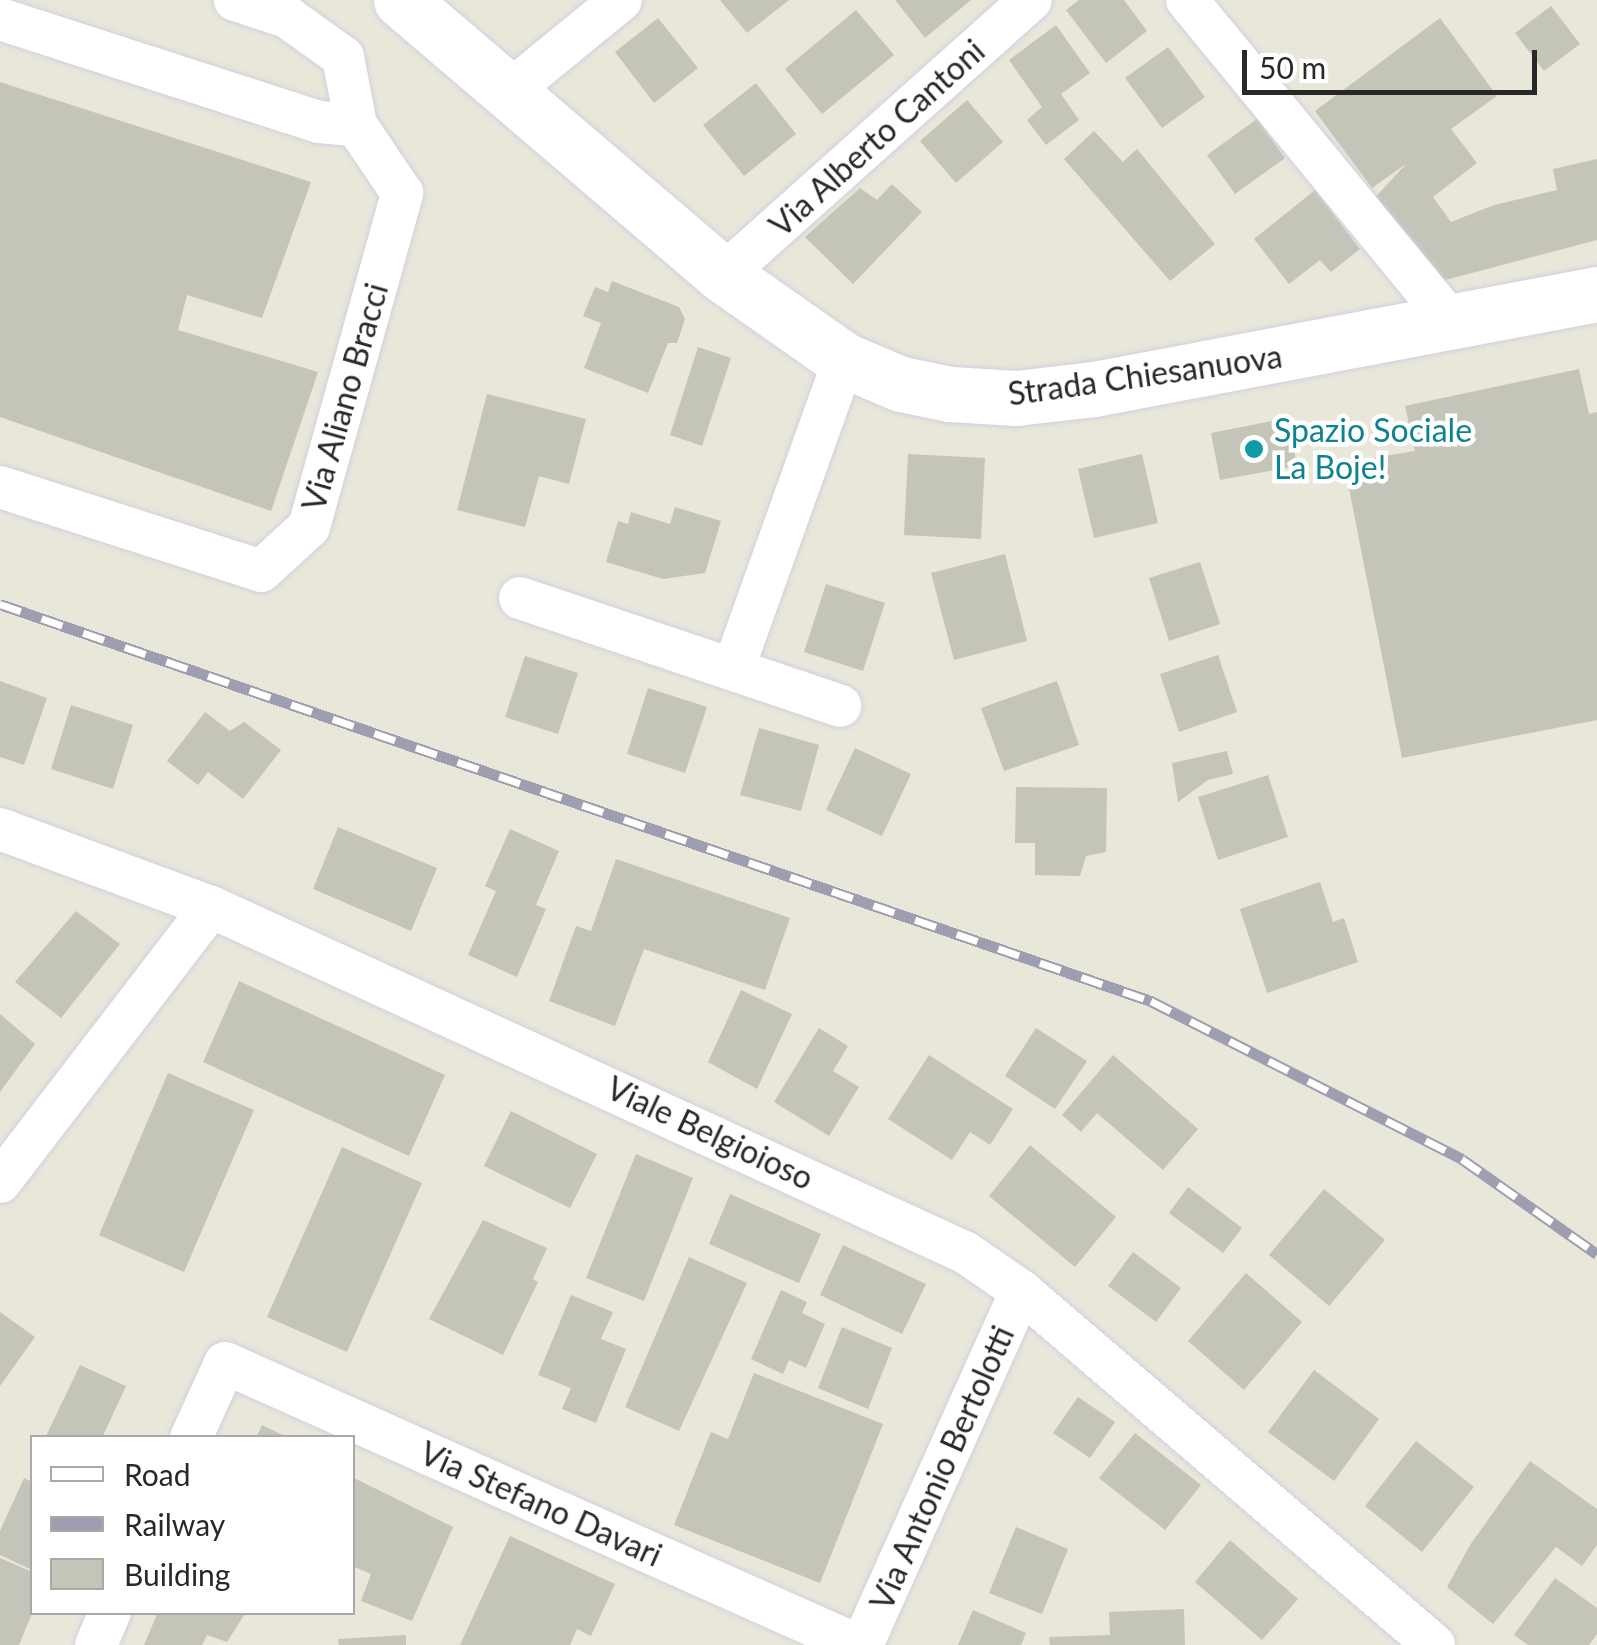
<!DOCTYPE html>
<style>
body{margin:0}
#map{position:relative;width:1597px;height:1645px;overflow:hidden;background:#e9e6da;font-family:Lato,sans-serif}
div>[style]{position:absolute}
.building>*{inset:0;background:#c5c4b9}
.roads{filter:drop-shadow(0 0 2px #d0d0e0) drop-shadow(0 0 2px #d0d0e0)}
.street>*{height:42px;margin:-21px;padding:0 21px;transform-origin:21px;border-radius:21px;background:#fff}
.secondary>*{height:55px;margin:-27.5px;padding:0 27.5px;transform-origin:27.5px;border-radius:27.5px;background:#fff}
.rail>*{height:11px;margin-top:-5.5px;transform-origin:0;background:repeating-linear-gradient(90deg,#fff 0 22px,#9f9eb1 0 44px);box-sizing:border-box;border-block:2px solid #9f9eb1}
.dots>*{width:28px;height:28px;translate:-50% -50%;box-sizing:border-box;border:5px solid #fff;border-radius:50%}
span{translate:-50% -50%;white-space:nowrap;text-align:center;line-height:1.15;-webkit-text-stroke:9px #fff;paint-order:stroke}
.street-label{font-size:32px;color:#282828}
.culture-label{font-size:32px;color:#0d838f}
.left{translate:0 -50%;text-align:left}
.legend{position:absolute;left:30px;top:1435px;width:325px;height:180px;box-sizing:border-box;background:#fff;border:2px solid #a9a9a9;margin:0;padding:12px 18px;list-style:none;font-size:30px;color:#282828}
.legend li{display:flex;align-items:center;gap:20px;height:50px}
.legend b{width:50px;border:2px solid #a9a9a9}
.scale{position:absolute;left:1242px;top:50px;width:295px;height:45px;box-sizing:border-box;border:5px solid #282828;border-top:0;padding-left:12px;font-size:30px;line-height:35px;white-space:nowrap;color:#282828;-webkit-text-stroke:8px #fff;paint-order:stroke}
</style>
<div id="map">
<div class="building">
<i style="clip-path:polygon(720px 0,789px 0,747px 33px)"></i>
<i style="clip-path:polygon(895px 0,971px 0,925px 38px)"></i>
<i style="clip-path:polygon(1079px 0,1124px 0,1147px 31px,1106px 63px,1066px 10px)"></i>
<i style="clip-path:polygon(1551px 6px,1580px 44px,1544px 71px,1515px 33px)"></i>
<i style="clip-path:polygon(856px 10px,894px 55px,822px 114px,785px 69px)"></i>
<i style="clip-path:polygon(658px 18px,698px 68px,654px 103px,615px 52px)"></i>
<i style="clip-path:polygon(1440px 18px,1497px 96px,1451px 129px,1477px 163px,1433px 197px,1451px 222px,1494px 205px,1557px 190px,1553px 169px,1597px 159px,1597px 240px,1434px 283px,1372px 201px,1406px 164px,1372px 188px,1315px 111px)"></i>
<i style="clip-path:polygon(1056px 25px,1090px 73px,1061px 94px,1079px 120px,1046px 145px,1027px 120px,1042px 107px,1009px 60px)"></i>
<i style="clip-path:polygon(1168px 47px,1205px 97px,1162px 128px,1125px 78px)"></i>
<i style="clip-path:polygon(0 82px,311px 182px,262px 318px,187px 295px,178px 330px,318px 372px,271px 511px,0 417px)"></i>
<i style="clip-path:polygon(756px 83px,796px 134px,744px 176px,703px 125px)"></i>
<i style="clip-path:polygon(967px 100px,1003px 142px,956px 183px,920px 141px)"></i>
<i style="clip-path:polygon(1257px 119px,1285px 158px,1235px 194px,1207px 155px)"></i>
<i style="clip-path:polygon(1094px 131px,1123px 162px,1137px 149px,1215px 244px,1170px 281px,1064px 159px)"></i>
<i style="clip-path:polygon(892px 184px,922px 212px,853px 284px,805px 237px,860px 188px,877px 200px)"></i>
<i style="clip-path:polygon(1315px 190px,1360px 249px,1331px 272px,1320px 260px,1289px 284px,1254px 239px)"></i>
<i style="clip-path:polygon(612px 281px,679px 307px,685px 319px,677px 343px,668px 343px,648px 393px,584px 368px,601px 323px,583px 316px,595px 287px,608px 292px)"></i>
<i style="clip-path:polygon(698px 347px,731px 358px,702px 446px,670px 435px)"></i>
<i style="clip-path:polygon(1579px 369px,1589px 414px,1597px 412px,1597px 720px,1402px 758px,1344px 463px,1415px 451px,1405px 406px)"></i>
<i style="clip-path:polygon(487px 394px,586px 419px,569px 484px,539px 476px,525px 527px,457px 510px)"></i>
<i style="clip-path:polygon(1288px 418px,1297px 466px,1220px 480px,1211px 433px)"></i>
<i style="clip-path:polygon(908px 454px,985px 458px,981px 539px,904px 535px)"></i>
<i style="clip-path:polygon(1142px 454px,1158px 523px,1094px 538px,1078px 469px)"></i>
<i style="clip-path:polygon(675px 507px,721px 521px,705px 573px,663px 579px,606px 562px,618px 521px,628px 524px,631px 512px,670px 524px)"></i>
<i style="clip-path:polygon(1005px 554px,1027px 641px,954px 660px,931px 573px)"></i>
<i style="clip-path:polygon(1200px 562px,1220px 624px,1169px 641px,1149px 578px)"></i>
<i style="clip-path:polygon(826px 584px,885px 603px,863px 671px,804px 652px)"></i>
<i style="clip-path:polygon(1218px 655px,1237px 712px,1179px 732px,1160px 674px)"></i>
<i style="clip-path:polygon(525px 656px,578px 673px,558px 734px,505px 717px)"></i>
<i style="clip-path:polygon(0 681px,47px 698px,24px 765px,0 757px)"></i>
<i style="clip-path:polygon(1057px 681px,1079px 745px,1004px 771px,981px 708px)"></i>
<i style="clip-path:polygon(648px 688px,707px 707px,685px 773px,627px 754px)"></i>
<i style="clip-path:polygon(71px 705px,133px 725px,113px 789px,51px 769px)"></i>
<i style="clip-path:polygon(205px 712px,230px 731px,244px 722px,281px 750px,243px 799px,208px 772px,198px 785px,167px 761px)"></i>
<i style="clip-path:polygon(759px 728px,819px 745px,801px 811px,740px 795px)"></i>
<i style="clip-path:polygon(855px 748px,911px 774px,882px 836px,826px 810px)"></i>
<i style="clip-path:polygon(1227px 751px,1233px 774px,1208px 780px,1178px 802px,1172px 763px)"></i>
<i style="clip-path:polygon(1268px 775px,1288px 837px,1218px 860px,1198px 797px)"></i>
<i style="clip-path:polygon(1016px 787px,1107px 788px,1106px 852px,1086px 856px,1080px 876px,1035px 875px,1035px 843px,1015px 843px)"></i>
<i style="clip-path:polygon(338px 827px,437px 868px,411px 931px,313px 889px)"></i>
<i style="clip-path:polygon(510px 829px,559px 851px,536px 905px,546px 909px,517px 977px,468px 955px,496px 891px,485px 886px)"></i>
<i style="clip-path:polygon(616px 859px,790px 918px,765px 990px,644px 949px,615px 1026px,549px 1001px,576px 926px,591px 931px)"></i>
<i style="clip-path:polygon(1320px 882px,1333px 922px,1344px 918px,1358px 962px,1267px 993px,1240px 909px)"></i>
<i style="clip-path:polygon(76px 911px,120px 944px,61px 1018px,15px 982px)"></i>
<i style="clip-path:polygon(239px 981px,445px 1075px,409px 1156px,203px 1062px)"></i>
<i style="clip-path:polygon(741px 990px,792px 1014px,757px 1089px,708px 1062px)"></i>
<i style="clip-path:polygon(0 1014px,35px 1044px,0 1092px)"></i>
<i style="clip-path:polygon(819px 1028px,848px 1046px,833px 1071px,859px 1087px,829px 1136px,774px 1102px)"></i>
<i style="clip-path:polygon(1036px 1028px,1087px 1061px,1055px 1109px,1005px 1076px)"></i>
<i style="clip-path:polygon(929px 1055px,1013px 1109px,990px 1145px,970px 1132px,952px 1160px,888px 1119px)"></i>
<i style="clip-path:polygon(1113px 1055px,1198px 1129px,1163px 1170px,1097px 1113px,1081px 1132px,1062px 1115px)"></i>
<i style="clip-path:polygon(168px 1073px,254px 1110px,184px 1272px,99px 1235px)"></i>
<i style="clip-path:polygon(511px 1111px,597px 1154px,570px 1208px,484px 1166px)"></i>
<i style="clip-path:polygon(1030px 1145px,1116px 1217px,1075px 1267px,989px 1196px)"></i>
<i style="clip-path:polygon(342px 1147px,422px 1183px,347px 1352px,267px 1317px)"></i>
<i style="clip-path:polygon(636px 1154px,693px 1178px,644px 1301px,586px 1278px)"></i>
<i style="clip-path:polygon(1188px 1187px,1242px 1228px,1223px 1253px,1169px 1213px)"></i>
<i style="clip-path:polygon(1324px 1189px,1385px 1240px,1329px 1306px,1269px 1255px)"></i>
<i style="clip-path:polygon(730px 1194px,821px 1234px,799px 1283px,709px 1244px)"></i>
<i style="clip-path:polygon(483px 1220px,547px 1248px,533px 1279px,538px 1282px,503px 1355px,429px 1319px)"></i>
<i style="clip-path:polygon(843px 1245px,926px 1284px,902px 1334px,820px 1295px)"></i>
<i style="clip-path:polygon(1133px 1252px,1181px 1288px,1156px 1322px,1108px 1286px)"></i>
<i style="clip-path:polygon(689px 1257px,747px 1283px,679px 1431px,625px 1407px)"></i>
<i style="clip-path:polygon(1246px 1273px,1302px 1322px,1244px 1390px,1188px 1341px)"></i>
<i style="clip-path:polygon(781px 1290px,807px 1302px,802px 1313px,825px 1324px,806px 1368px,789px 1360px,783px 1374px,751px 1359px)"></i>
<i style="clip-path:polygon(571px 1295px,613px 1312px,601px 1339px,626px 1349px,596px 1423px,562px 1409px,571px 1388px,538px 1375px)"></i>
<i style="clip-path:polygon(0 1312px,35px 1337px,0 1386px)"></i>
<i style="clip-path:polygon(842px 1327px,892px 1348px,868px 1409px,818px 1388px)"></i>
<i style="clip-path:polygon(80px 1365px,126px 1386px,102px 1438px,45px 1438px)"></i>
<i style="clip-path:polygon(1314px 1370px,1379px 1419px,1334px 1481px,1268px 1432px)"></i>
<i style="clip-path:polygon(754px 1373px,883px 1424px,820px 1583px,674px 1525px,711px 1432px,728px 1439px)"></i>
<i style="clip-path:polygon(1078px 1397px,1115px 1422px,1090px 1458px,1053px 1433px)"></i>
<i style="clip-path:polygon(262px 1425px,289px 1438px,256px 1438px)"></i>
<i style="clip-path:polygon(1135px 1433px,1201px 1485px,1165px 1530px,1099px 1478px)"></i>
<i style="clip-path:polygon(1416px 1441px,1474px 1487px,1422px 1552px,1365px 1506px)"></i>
<i style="clip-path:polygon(1530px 1461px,1597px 1509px,1597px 1545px,1582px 1566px,1556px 1547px,1493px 1624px,1447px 1587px,1470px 1545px)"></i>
<i style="clip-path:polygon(352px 1477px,453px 1527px,412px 1621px,361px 1601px,371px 1574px,352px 1566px)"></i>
<i style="clip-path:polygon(24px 1478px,32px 1482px,32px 1570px,0 1555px,0 1531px)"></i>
<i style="clip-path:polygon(1016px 1527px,1068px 1549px,1042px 1614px,989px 1593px)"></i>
<i style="clip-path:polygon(510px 1536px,615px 1584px,591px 1636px,577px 1629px,570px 1645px,460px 1645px)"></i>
<i style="clip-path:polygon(1230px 1540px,1298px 1599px,1262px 1640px,1195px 1582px)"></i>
<i style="clip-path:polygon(0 1558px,32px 1572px,32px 1613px,19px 1645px,0 1645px)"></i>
<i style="clip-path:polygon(1555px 1578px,1597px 1608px,1597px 1634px,1589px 1645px,1528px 1645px,1514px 1635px)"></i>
<i style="clip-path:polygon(1184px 1609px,1185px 1645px,1050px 1645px,1049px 1637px,1110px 1635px,1109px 1612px)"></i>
<i style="clip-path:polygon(973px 1610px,1026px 1633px,1021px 1645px,958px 1645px)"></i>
<i style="clip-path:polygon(158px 1612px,246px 1612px,227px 1642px,207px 1635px,202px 1645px,144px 1645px)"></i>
<i style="clip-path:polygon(406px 1635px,406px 1645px,339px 1645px,338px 1639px)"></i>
</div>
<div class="roads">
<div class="street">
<i style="left:1187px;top:0;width:418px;rotate:50.6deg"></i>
<i style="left:0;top:19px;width:335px;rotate:17.9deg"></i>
<i style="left:319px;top:122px;width:37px;rotate:5deg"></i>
<i style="left:511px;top:90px;width:142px;rotate:-39.3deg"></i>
<i style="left:723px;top:275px;width:413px;rotate:-41.8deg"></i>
<i style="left:0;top:487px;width:274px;rotate:17.8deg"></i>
<i style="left:261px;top:571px;width:65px;rotate:-42.5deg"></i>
<i style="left:309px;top:527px;width:347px;rotate:-74.4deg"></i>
<i style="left:402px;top:193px;width:82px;rotate:-124.1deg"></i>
<i style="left:356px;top:125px;width:69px;rotate:-100.8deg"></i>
<i style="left:343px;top:57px;width:69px;rotate:-144.5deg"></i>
<i style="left:287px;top:17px;width:55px;rotate:-161.9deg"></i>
<i style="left:520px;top:598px;width:338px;rotate:18.6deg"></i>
<i style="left:734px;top:667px;width:326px;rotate:-70.3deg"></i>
<i style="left:0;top:829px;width:225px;rotate:20.3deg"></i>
<i style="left:211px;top:907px;width:831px;rotate:24.62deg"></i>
<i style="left:966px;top:1253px;width:67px;rotate:34.6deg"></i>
<i style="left:1021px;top:1291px;width:544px;rotate:40.6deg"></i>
<i style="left:0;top:1182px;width:347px;rotate:-52.5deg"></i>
<i style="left:191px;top:1438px;width:82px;rotate:-65.6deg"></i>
<i style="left:225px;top:1363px;width:692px;rotate:24.05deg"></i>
<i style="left:96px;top:1645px;width:36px;rotate:-67deg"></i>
<i style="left:862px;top:1645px;width:388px;rotate:-65.8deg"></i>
</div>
<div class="secondary">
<i style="left:401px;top:0;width:423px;rotate:40.5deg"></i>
<i style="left:723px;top:275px;width:148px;rotate:35.1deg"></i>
<i style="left:844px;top:360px;width:62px;rotate:22.8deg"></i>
<i style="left:901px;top:384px;width:50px;rotate:11.5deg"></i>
<i style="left:950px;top:394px;width:66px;rotate:3.5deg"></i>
<i style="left:1016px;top:398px;width:79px;rotate:-6.6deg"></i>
<i style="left:1094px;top:389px;width:512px;rotate:-10.7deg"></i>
</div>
</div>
<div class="rail">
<i style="left:0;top:604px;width:1218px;rotate:19.03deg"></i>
<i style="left:1151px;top:1001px;width:349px;rotate:26.9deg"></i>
<i style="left:1462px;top:1159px;width:165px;rotate:35.1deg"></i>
</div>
<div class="dots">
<i style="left:1254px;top:449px;background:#0f9aa8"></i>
</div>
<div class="street-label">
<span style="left:877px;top:138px;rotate:-42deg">Via Alberto Cantoni</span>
<span style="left:1145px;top:375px;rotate:-8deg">Strada Chiesanuova</span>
<span style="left:345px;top:397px;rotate:-74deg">Via Aliano Bracci</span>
<span style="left:710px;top:1133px;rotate:25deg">Viale Belgioioso</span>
<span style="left:942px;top:1468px;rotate:-66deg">Via Antonio Bertolotti</span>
<span style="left:541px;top:1504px;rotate:24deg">Via Stefano Davari</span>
</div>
<div class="culture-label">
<span class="left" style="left:1274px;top:449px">Spazio Sociale<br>La Boje!</span>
</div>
<ul class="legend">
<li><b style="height:12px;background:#fff"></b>Road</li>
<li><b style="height:12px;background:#9f9eb1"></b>Railway</li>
<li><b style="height:28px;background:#c5c4b9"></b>Building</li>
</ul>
<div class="scale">50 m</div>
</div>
